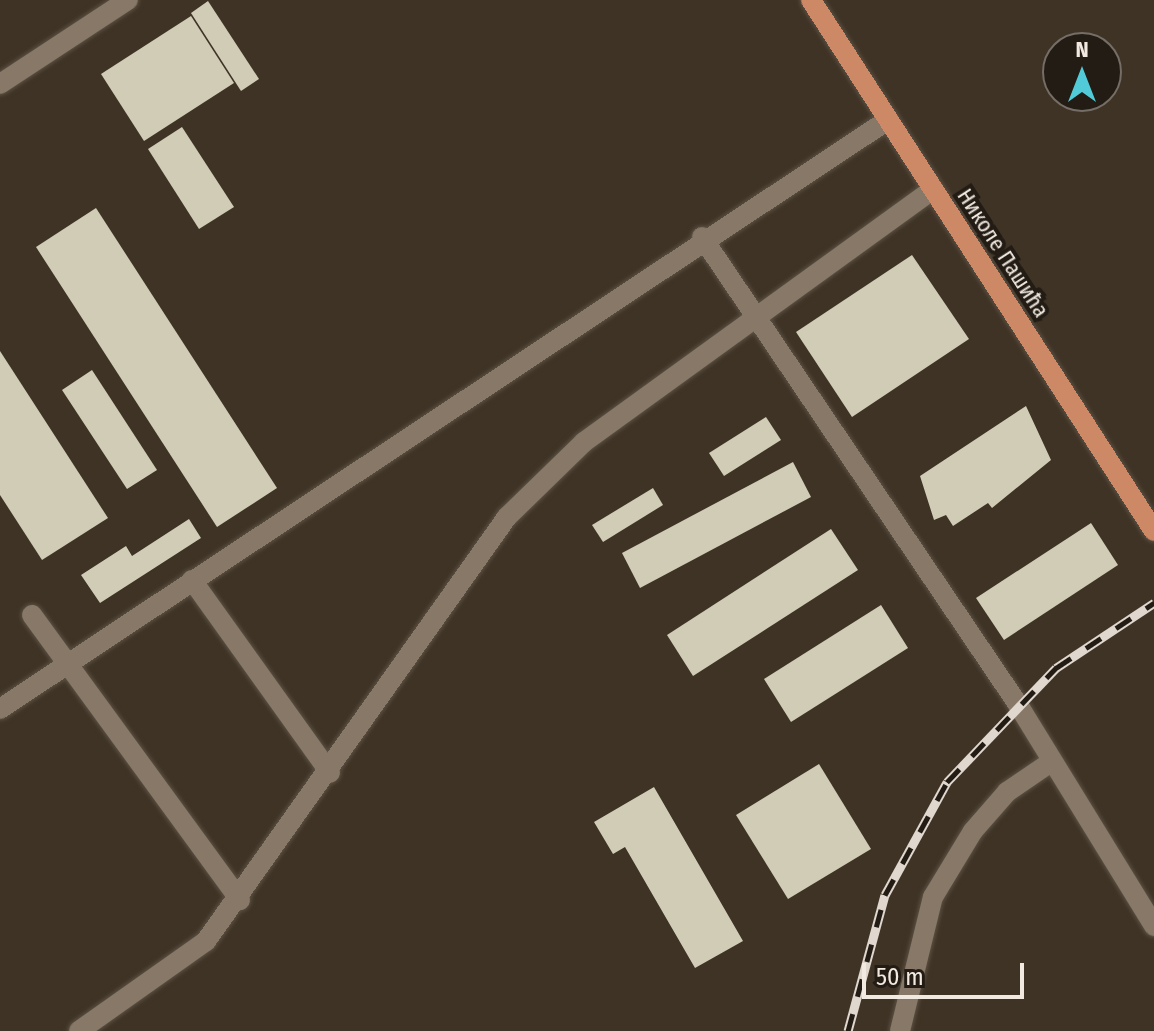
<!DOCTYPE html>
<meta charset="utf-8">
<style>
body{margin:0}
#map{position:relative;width:1154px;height:1031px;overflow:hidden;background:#3f3325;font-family:"Fira Sans Condensed",sans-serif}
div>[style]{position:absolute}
.building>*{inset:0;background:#d0ccb6}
.roads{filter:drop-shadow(0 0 2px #5b5144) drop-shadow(0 0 2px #5b5144)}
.minor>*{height:20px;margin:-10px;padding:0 10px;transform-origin:10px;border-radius:10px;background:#877868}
.major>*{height:20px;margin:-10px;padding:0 10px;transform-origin:10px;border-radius:10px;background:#cd8866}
.rail>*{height:9px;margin-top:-4.5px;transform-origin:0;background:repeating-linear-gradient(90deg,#221c15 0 18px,#e0d7ce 0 36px);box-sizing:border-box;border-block:2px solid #e0d7ce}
span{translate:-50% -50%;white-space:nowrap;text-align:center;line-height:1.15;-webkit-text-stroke:8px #221c15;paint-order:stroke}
.street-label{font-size:22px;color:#f2eae1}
.north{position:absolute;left:1042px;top:32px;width:80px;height:80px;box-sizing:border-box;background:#221c15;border:2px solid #756e67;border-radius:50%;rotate:0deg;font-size:22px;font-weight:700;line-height:32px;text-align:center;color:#f2eae1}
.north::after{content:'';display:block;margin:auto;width:28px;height:36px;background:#52cbd9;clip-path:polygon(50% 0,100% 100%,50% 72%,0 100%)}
.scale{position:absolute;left:862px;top:963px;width:162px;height:36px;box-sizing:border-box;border:4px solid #f2eae1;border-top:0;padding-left:10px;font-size:24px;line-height:28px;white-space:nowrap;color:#f2eae1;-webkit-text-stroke:6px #221c15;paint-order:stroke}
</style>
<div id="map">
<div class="building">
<i style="clip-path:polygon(208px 1px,259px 79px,241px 91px,191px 13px)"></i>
<i style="clip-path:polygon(191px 16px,234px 83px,144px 141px,101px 74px)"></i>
<i style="clip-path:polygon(182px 127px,234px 207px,199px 229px,148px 149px)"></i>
<i style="clip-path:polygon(96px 208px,277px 488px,217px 527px,36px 247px)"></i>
<i style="clip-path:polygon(912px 255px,969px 339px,852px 417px,796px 332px)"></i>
<i style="clip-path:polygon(0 351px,108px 518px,42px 560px,0 495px)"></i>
<i style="clip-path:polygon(92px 370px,157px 470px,127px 489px,62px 390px)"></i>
<i style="clip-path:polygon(1026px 406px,1051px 460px,992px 508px,988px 503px,953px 526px,946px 515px,934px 520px,920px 476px)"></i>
<i style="clip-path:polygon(766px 417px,781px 440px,724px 476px,709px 453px)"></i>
<i style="clip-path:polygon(793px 462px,811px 497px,640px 588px,622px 553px)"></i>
<i style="clip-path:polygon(653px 488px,663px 505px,603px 542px,592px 525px)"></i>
<i style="clip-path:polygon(189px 519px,201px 538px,100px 603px,81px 575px,126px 546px,132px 556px)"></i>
<i style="clip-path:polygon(1091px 523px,1118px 565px,1004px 640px,976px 598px)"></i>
<i style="clip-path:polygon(831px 529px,858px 570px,693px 676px,667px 635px)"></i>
<i style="clip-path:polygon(881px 605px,908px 648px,791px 722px,764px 679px)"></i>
<i style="clip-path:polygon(819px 764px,871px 849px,788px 899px,736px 815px)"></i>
<i style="clip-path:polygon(654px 787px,743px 941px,695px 968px,625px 847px,613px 854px,594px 822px)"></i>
</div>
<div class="roads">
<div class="minor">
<i style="left:0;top:84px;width:153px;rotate:-33.3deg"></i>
<i style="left:702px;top:237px;width:562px;rotate:55.94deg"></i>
<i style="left:1017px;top:703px;width:262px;rotate:58.4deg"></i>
<i style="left:192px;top:580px;width:237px;rotate:54.4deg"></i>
<i style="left:32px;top:615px;width:353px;rotate:53.9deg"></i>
<i style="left:0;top:709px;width:1066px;rotate:-33.56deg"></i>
<i style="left:79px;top:1031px;width:156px;rotate:-35.3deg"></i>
<i style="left:206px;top:941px;width:520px;rotate:-54.63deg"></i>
<i style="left:507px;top:517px;width:107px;rotate:-44.2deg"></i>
<i style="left:584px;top:442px;width:431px;rotate:-35.9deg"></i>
<i style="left:900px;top:1031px;width:138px;rotate:-76.2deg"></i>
<i style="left:933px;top:897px;width:77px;rotate:-58.8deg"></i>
<i style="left:973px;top:831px;width:52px;rotate:-48.9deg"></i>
<i style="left:1007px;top:792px;width:53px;rotate:-34.3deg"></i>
</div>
<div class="major">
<i style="left:811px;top:0;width:632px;rotate:57.14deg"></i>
</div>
</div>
<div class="rail">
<i style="left:848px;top:1031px;width:141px;rotate:-74.8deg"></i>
<i style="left:885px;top:895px;width:129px;rotate:-61.2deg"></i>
<i style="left:947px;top:782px;width:158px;rotate:-46.3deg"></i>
<i style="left:1056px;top:668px;width:118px;rotate:-33.6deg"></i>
</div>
<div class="street-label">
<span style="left:1003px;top:253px;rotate:57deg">Николе Пашића</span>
</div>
<div class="north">N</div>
<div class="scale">50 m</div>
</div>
